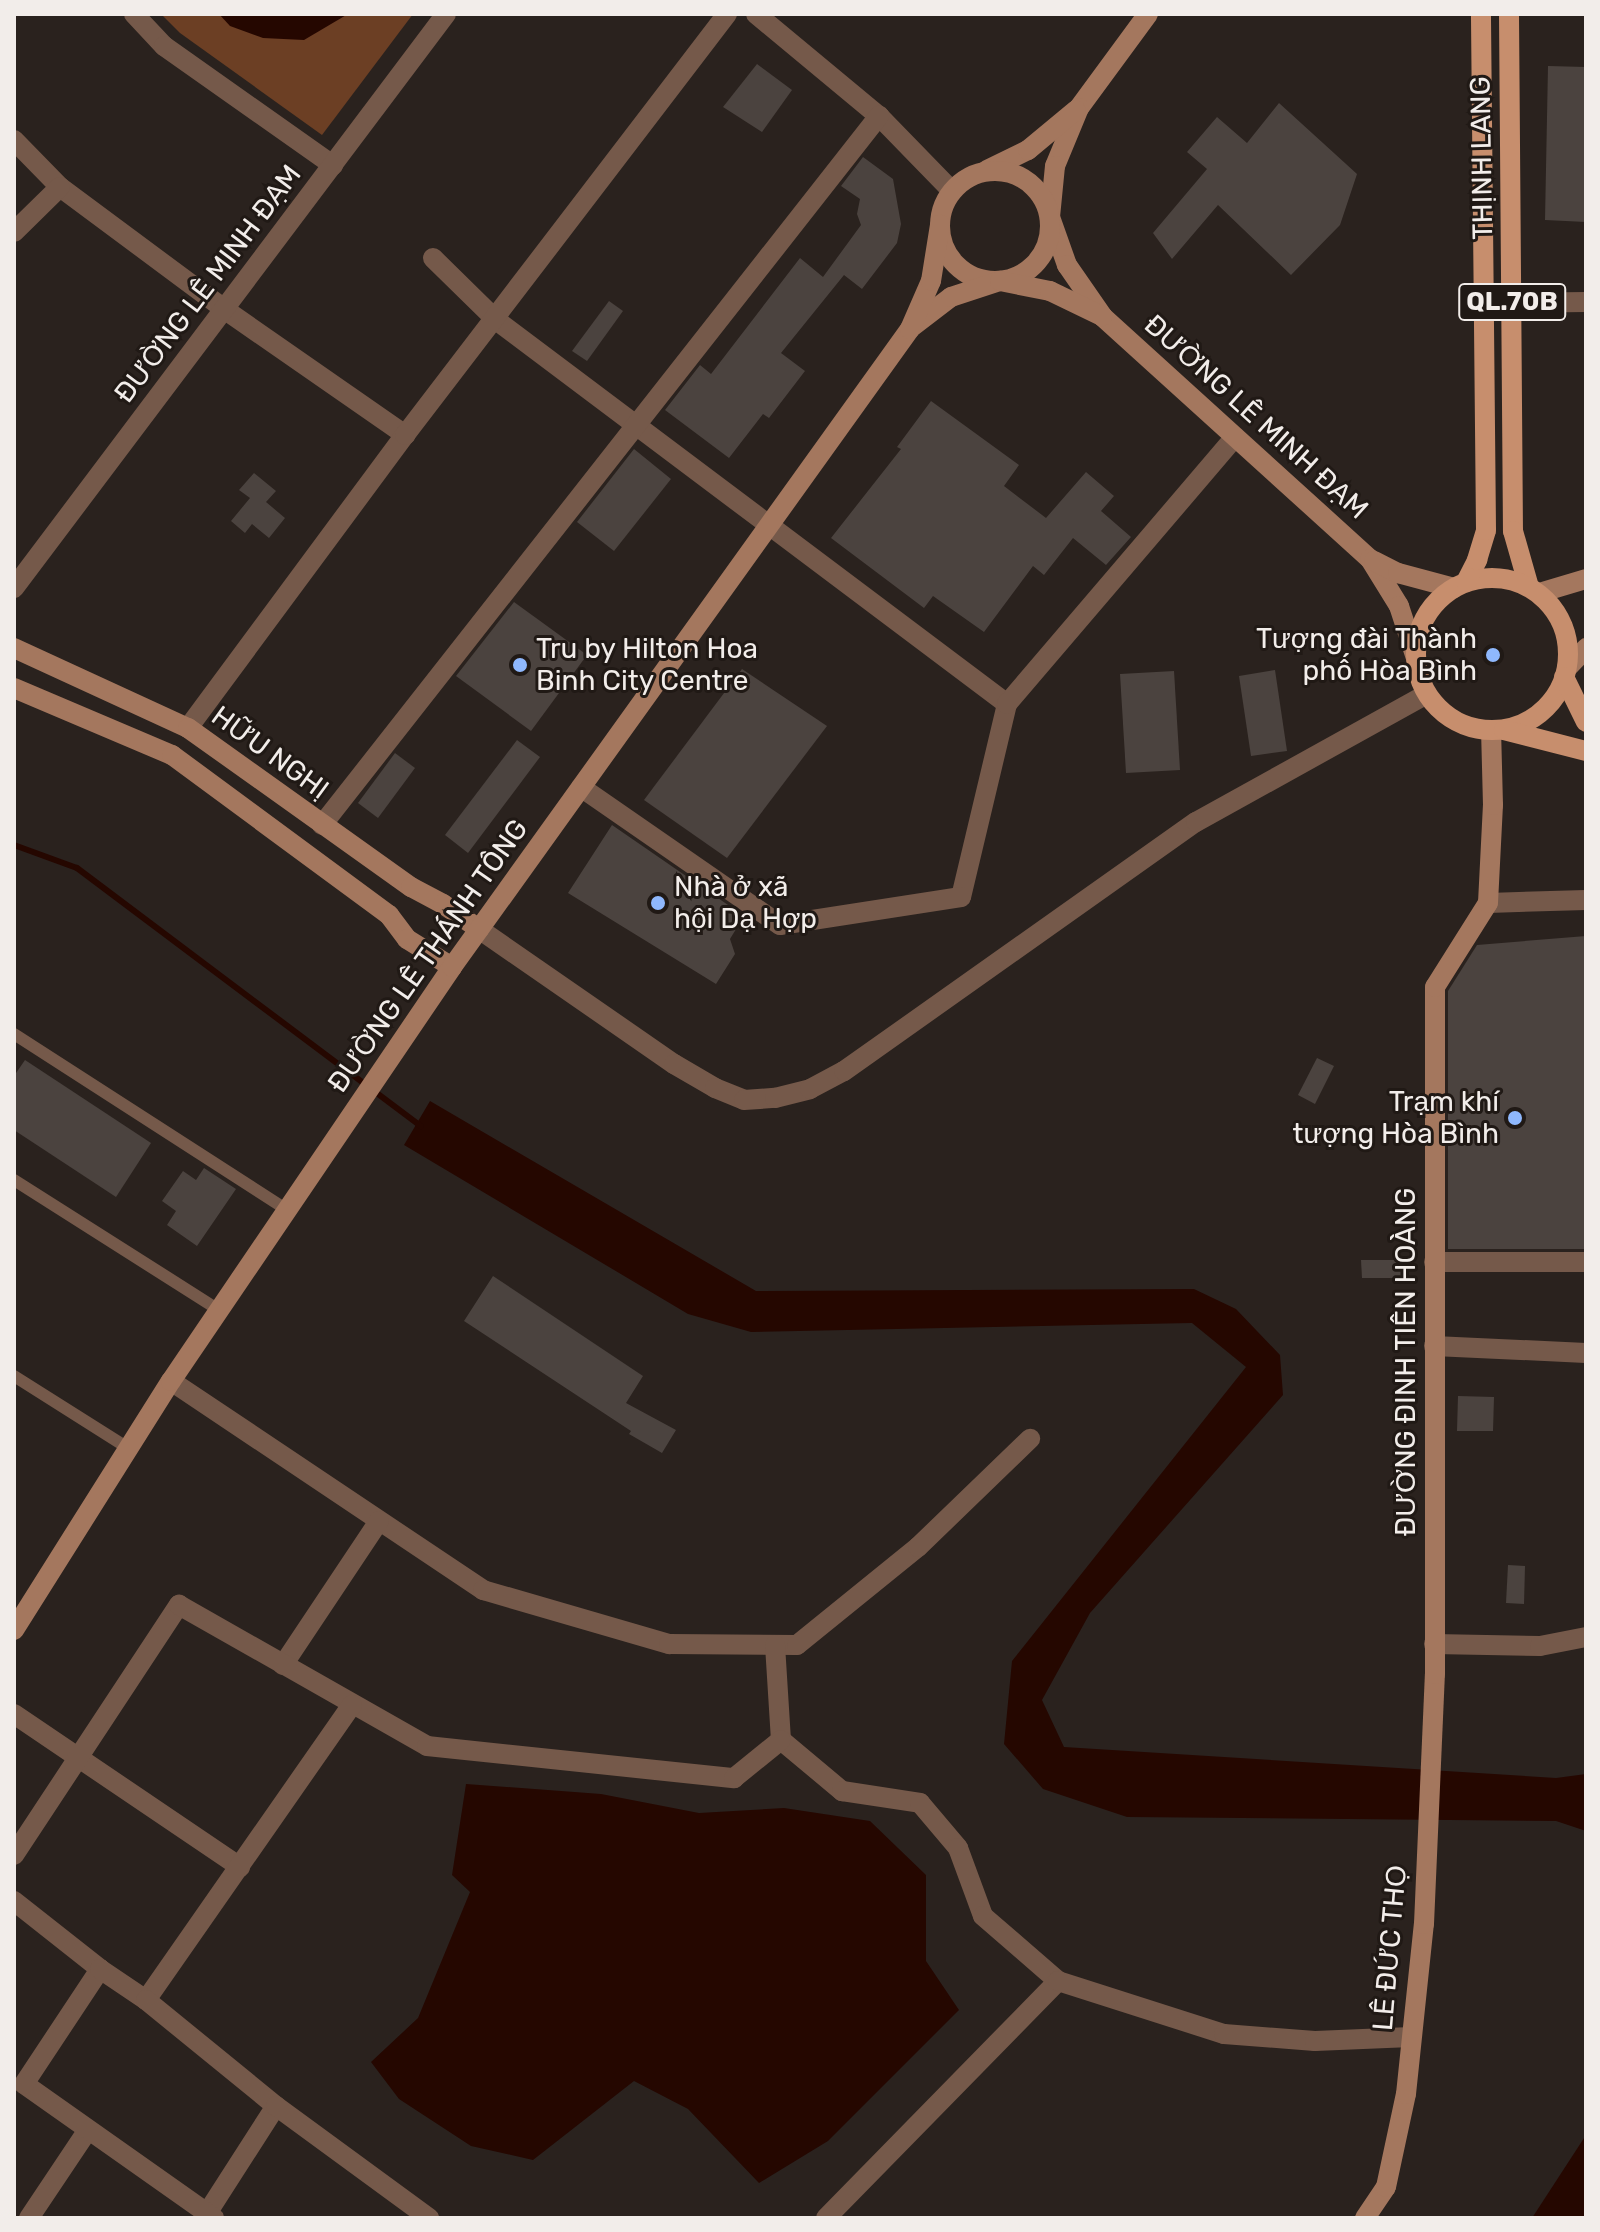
<!DOCTYPE html>
<meta charset="utf-8">
<style>
body{margin:0}
#map{position:relative;width:1600px;height:2232px;overflow:hidden;background:#2a221e;font-family:Rubik,sans-serif}
div>[style]{position:absolute}
.green>*{inset:0;background:#6c3f24}
.water>*{inset:0;background:#250700}
.stream>*{height:6px;margin:-3px;padding:0 3px;transform-origin:3px;border-radius:3px;background:#250700}
.building>*{inset:0;background:#4b433f}
.lane>*{height:12px;margin:-6px;padding:0 6px;transform-origin:6px;border-radius:6px;background:#75594a}
.street>*{height:20px;margin:-10px;padding:0 10px;transform-origin:10px;border-radius:10px;background:#75594a}
.secondary>*{height:20px;margin:-10px;padding:0 10px;transform-origin:10px;border-radius:10px;background:#a4775e}
.secondary>.ring{margin:-10px;padding:0;box-sizing:content-box;background:none;border:20px solid #a4775e;border-radius:50%}
.primary>*{height:20px;margin:-10px;padding:0 10px;transform-origin:10px;border-radius:10px;background:#c78e6d}
.primary>.ring{margin:-10px;padding:0;box-sizing:content-box;background:none;border:20px solid #c78e6d;border-radius:50%}
.dots>*{width:22px;height:22px;translate:-50% -50%;box-sizing:border-box;border:4px solid #201915;border-radius:50%}
span{translate:-50% -50%;white-space:nowrap;text-align:center;line-height:1.15;-webkit-text-stroke:6px #201915;paint-order:stroke}
.shield-label span{padding:2px 6px;background:#201915;border:2px solid;border-radius:6px;-webkit-text-stroke-width:0}
.shield-label{font-size:26px;color:#f2edea;font-weight:700}
.street-label{font-size:28px;color:#f2edea}
.poi-label{font-size:28px;color:#f2edea}
.right{translate:-100% -50%;text-align:right}
.left{translate:0 -50%;text-align:left}
.frame{position:absolute;inset:0;border:16px solid #f2edea;pointer-events:none}
</style>
<div id="map">
<div class="green">
<i style="clip-path:polygon(161px 14px,413px 14px,322px 135px,180px 33px)"></i>
</div>
<div class="water">
<i style="clip-path:polygon(219px 14px,348px 14px,304px 40px,263px 38px,230px 26px)"></i>
<i style="clip-path:polygon(430px 1101px,756px 1291px,1194px 1289px,1236px 1309px,1280px 1355px,1283px 1395px,1090px 1613px,1042px 1700px,1064px 1747px,1556px 1778px,1586px 1774px,1586px 1831px,1556px 1821px,1127px 1817px,1043px 1789px,1004px 1744px,1012px 1661px,1246px 1367px,1192px 1323px,751px 1332px,688px 1314px,404px 1145px)"></i>
<i style="clip-path:polygon(466px 1784px,601px 1794px,699px 1813px,784px 1808px,870px 1821px,926px 1875px,926px 1961px,959px 2010px,828px 2141px,759px 2183px,688px 2109px,634px 2081px,533px 2160px,471px 2146px,399px 2099px,371px 2062px,418px 2018px,470px 1892px,452px 1875px)"></i>
<i style="clip-path:polygon(1586px 2135px,1586px 2218px,1532px 2218px)"></i>
</div>
<div class="stream">
<i style="left:14px;top:845px;width:67px;rotate:20.1deg"></i>
<i style="left:77px;top:868px;width:430px;rotate:36.9deg"></i>
</div>
<div class="building">
<i style="clip-path:polygon(757px 64px,792px 90px,762px 132px,723px 107px)"></i>
<i style="clip-path:polygon(1548px 66px,1586px 67px,1586px 222px,1545px 220px)"></i>
<i style="clip-path:polygon(1279px 103px,1357px 174px,1340px 225px,1291px 275px,1218px 205px,1172px 259px,1153px 233px,1207px 169px,1187px 152px,1217px 117px,1247px 143px)"></i>
<i style="clip-path:polygon(863px 157px,893px 179px,901px 224px,897px 243px,862px 289px,844px 275px,781px 353px,805px 371px,769px 418px,763px 414px,729px 458px,665px 410px,700px 365px,711px 374px,800px 258px,823px 277px,861px 225px,857px 214px,860px 199px,841px 186px)"></i>
<i style="clip-path:polygon(609px 301px,623px 311px,587px 361px,572px 351px)"></i>
<i style="clip-path:polygon(931px 401px,1019px 465px,1004px 486px,1046px 518px,1086px 472px,1114px 496px,1101px 511px,1131px 537px,1106px 565px,1073px 538px,1044px 575px,1033px 566px,984px 632px,933px 596px,924px 608px,831px 538px,901px 449px,897px 447px)"></i>
<i style="clip-path:polygon(634px 449px,671px 479px,614px 551px,577px 522px)"></i>
<i style="clip-path:polygon(254px 473px,276px 491px,266px 502px,285px 518px,269px 538px,252px 524px,245px 533px,231px 521px,250px 498px,239px 490px)"></i>
<i style="clip-path:polygon(514px 602px,587px 655px,531px 731px,456px 676px)"></i>
<i style="clip-path:polygon(742px 669px,827px 726px,727px 858px,644px 800px)"></i>
<i style="clip-path:polygon(1275px 670px,1287px 751px,1251px 756px,1239px 676px)"></i>
<i style="clip-path:polygon(1174px 671px,1180px 770px,1126px 773px,1120px 674px)"></i>
<i style="clip-path:polygon(517px 740px,540px 757px,468px 853px,445px 835px)"></i>
<i style="clip-path:polygon(395px 753px,415px 768px,378px 818px,358px 803px)"></i>
<i style="clip-path:polygon(612px 825px,744px 916px,730px 939px,735px 954px,716px 984px,568px 893px)"></i>
<i style="clip-path:polygon(1586px 936px,1586px 1249px,1448px 1249px,1448px 991px,1477px 945px)"></i>
<i style="clip-path:polygon(1317px 1058px,1334px 1066px,1315px 1104px,1298px 1095px)"></i>
<i style="clip-path:polygon(25px 1060px,151px 1143px,116px 1197px,14px 1130px,14px 1076px)"></i>
<i style="clip-path:polygon(204px 1168px,236px 1189px,197px 1246px,167px 1225px,176px 1211px,162px 1201px,183px 1171px,196px 1180px)"></i>
<i style="clip-path:polygon(1361px 1260px,1408px 1260px,1408px 1278px,1362px 1278px)"></i>
<i style="clip-path:polygon(493px 1276px,643px 1376px,626px 1403px,676px 1430px,662px 1453px,629px 1434px,631px 1431px,464px 1321px)"></i>
<i style="clip-path:polygon(1458px 1396px,1494px 1397px,1493px 1431px,1457px 1431px)"></i>
<i style="clip-path:polygon(1508px 1565px,1525px 1566px,1524px 1604px,1506px 1603px)"></i>
</div>
<div class="lane">
<i style="left:14px;top:1034px;width:325px;rotate:32.8deg"></i>
<i style="left:14px;top:1180px;width:243px;rotate:32.4deg"></i>
<i style="left:14px;top:1376px;width:135px;rotate:32.3deg"></i>
</div>
<div class="street">
<i style="left:134px;top:14px;width:44px;rotate:46.8deg"></i>
<i style="left:164px;top:46px;width:207px;rotate:35.2deg"></i>
<i style="left:756px;top:14px;width:160px;rotate:39.7deg"></i>
<i style="left:879px;top:116px;width:105px;rotate:45.8deg"></i>
<i style="left:14px;top:140px;width:66px;rotate:45.6deg"></i>
<i style="left:60px;top:187px;width:204px;rotate:36.6deg"></i>
<i style="left:224px;top:309px;width:221px;rotate:34.8deg"></i>
<i style="left:14px;top:232px;width:64px;rotate:-44.4deg"></i>
<i style="left:433px;top:258px;width:88px;rotate:44.5deg"></i>
<i style="left:496px;top:320px;width:639px;rotate:36.92deg"></i>
<i style="left:1007px;top:704px;width:198px;rotate:103.4deg"></i>
<i style="left:961px;top:897px;width:183px;rotate:171.2deg"></i>
<i style="left:780px;top:925px;width:242px;rotate:-145.3deg"></i>
<i style="left:1512px;top:303px;width:74px;rotate:-0.8deg"></i>
<i style="left:14px;top:588px;width:718px;rotate:-53.03deg"></i>
<i style="left:1007px;top:704px;width:351px;rotate:-49.5deg"></i>
<i style="left:188px;top:728px;width:365px;rotate:-53.5deg"></i>
<i style="left:405px;top:435px;width:530px;rotate:-52.59deg"></i>
<i style="left:322px;top:825px;width:902px;rotate:-51.85deg"></i>
<i style="left:1488px;top:903px;width:98px;rotate:-1.8deg"></i>
<i style="left:479px;top:929px;width:237px;rotate:34.7deg"></i>
<i style="left:674px;top:1064px;width:48px;rotate:30.3deg"></i>
<i style="left:715px;top:1088px;width:31px;rotate:22deg"></i>
<i style="left:744px;top:1100px;width:31px;rotate:-4deg"></i>
<i style="left:775px;top:1098px;width:36px;rotate:-14deg"></i>
<i style="left:810px;top:1089px;width:38px;rotate:-28deg"></i>
<i style="left:844px;top:1071px;width:431px;rotate:-35.3deg"></i>
<i style="left:1196px;top:822px;width:264px;rotate:-29deg"></i>
<i style="left:1434px;top:1262px;width:152px"></i>
<i style="left:1434px;top:1346px;width:152px;rotate:2.6deg"></i>
<i style="left:171px;top:1381px;width:376px;rotate:33.8deg"></i>
<i style="left:483px;top:1590px;width:194px;rotate:16.2deg"></i>
<i style="left:669px;top:1644px;width:128px;rotate:0.4deg"></i>
<i style="left:797px;top:1645px;width:156px;rotate:-39deg"></i>
<i style="left:918px;top:1547px;width:156px;rotate:-44deg"></i>
<i style="left:1434px;top:1644px;width:106px;rotate:1.1deg"></i>
<i style="left:1540px;top:1646px;width:47px;rotate:-11.1deg"></i>
<i style="left:775px;top:1645px;width:95px;rotate:86.4deg"></i>
<i style="left:781px;top:1740px;width:80px;rotate:39.9deg"></i>
<i style="left:842px;top:1791px;width:79px;rotate:8.7deg"></i>
<i style="left:920px;top:1803px;width:59px;rotate:49.8deg"></i>
<i style="left:958px;top:1848px;width:72px;rotate:69.8deg"></i>
<i style="left:983px;top:1916px;width:99px;rotate:40.9deg"></i>
<i style="left:283px;top:1665px;width:173px;rotate:-56.3deg"></i>
<i style="left:14px;top:1714px;width:273px;rotate:34.1deg"></i>
<i style="left:14px;top:1855px;width:300px;rotate:-56.6deg"></i>
<i style="left:179px;top:1605px;width:285px;rotate:29.6deg"></i>
<i style="left:427px;top:1746px;width:309px;rotate:6deg"></i>
<i style="left:734px;top:1778px;width:60px;rotate:-39deg"></i>
<i style="left:14px;top:1901px;width:110px;rotate:38.3deg"></i>
<i style="left:146px;top:2000px;width:360px;rotate:-55.1deg"></i>
<i style="left:29px;top:2218px;width:106px;rotate:-56.2deg"></i>
<i style="left:204px;top:2218px;width:133px;rotate:-57.3deg"></i>
<i style="left:214px;top:2218px;width:232px;rotate:-144.8deg"></i>
<i style="left:24px;top:2084px;width:138px;rotate:-56.5deg"></i>
<i style="left:100px;top:1969px;width:55px;rotate:34deg"></i>
<i style="left:146px;top:2000px;width:168px;rotate:39.2deg"></i>
<i style="left:276px;top:2106px;width:190px;rotate:36.2deg"></i>
<i style="left:826px;top:2218px;width:332px;rotate:-45.6deg"></i>
<i style="left:1058px;top:1981px;width:174px;rotate:17.7deg"></i>
<i style="left:1224px;top:2034px;width:91px;rotate:4.4deg"></i>
<i style="left:1315px;top:2041px;width:96px;rotate:-2.4deg"></i>
</div>
<div class="secondary">
<i style="left:1148px;top:14px;width:117px;rotate:126.3deg"></i>
<i style="left:1079px;top:108px;width:63px;rotate:112.5deg"></i>
<i style="left:1055px;top:166px;width:51px;rotate:95.6deg"></i>
<i style="left:1050px;top:217px;width:51px;rotate:70.5deg"></i>
<i style="left:1067px;top:265px;width:63px;rotate:55.3deg"></i>
<i style="left:1103px;top:317px;width:360px;rotate:42.2deg"></i>
<i style="left:1370px;top:559px;width:55px;rotate:58.3deg"></i>
<i style="left:1399px;top:606px;width:55px;rotate:71.9deg"></i>
<i style="left:987px;top:170px;width:46px;rotate:-26deg"></i>
<i style="left:1028px;top:150px;width:62px;rotate:-39.8deg"></i>
<i class="ring" style="left:940px;top:171px;width:90px;height:90px"></i>
<i style="left:913px;top:326px;width:48px;rotate:-37.3deg"></i>
<i style="left:951px;top:297px;width:52px;rotate:-18.1deg"></i>
<i style="left:1000px;top:281px;width:51px;rotate:11.3deg"></i>
<i style="left:1050px;top:291px;width:58px;rotate:25.7deg"></i>
<i style="left:1374px;top:561px;width:27px;rotate:27deg"></i>
<i style="left:1398px;top:573px;width:58px;rotate:15deg"></i>
<i style="left:1539px;top:593px;width:49px;rotate:-16.6deg"></i>
<i style="left:14px;top:648px;width:192px;rotate:24.7deg"></i>
<i style="left:188px;top:728px;width:274px;rotate:35.5deg"></i>
<i style="left:411px;top:887px;width:36px;rotate:28deg"></i>
<i style="left:443px;top:904px;width:44px;rotate:34.8deg"></i>
<i style="left:1567px;top:668px;width:28px;rotate:-46deg"></i>
<i style="left:14px;top:688px;width:172px;rotate:23deg"></i>
<i style="left:172px;top:755px;width:270px;rotate:36.4deg"></i>
<i style="left:389px;top:915px;width:30px;rotate:53deg"></i>
<i style="left:407px;top:939px;width:53px;rotate:31.9deg"></i>
<i style="left:14px;top:1630px;width:294px;rotate:-57.8deg"></i>
<i style="left:171px;top:1381px;width:500px;rotate:-55.83deg"></i>
<i style="left:452px;top:967px;width:785px;rotate:-54.33deg"></i>
<i style="left:910px;top:329px;width:52px;rotate:-66.4deg"></i>
<i style="left:931px;top:281px;width:57px;rotate:-80.9deg"></i>
<i style="left:1365px;top:2218px;width:37px;rotate:-56deg"></i>
<i style="left:1386px;top:2187px;width:95px;rotate:-77.9deg"></i>
<i style="left:1406px;top:2094px;width:171px;rotate:-84deg"></i>
<i style="left:1424px;top:1924px;width:250px;rotate:-87.5deg"></i>
<i style="left:1435px;top:1674px;width:687px;rotate:-90deg"></i>
<i style="left:1435px;top:987px;width:99px;rotate:-57.8deg"></i>
<i style="left:1488px;top:903px;width:98px;rotate:-87.1deg"></i>
<i style="left:1493px;top:805px;width:75px;rotate:-91.5deg"></i>
</div>
<div class="primary">
<i style="left:1509px;top:14px;width:517px;rotate:89.56deg"></i>
<i style="left:1513px;top:531px;width:58px;rotate:74.1deg"></i>
<i class="ring" style="left:1416px;top:578px;width:132px;height:132px"></i>
<i style="left:1466px;top:582px;width:25px;rotate:-63deg"></i>
<i style="left:1477px;top:560px;width:31px;rotate:-73deg"></i>
<i style="left:1486px;top:530px;width:516px;rotate:-90.56deg"></i>
<i style="left:1564px;top:677px;width:50px;rotate:63.9deg"></i>
<i style="left:1504px;top:730px;width:85px;rotate:14.4deg"></i>
</div>
<div class="dots">
<i style="left:1493px;top:655px;background:#8fb8fd"></i>
<i style="left:520px;top:665px;background:#8fb8fd"></i>
<i style="left:658px;top:903px;background:#8fb8fd"></i>
<i style="left:1515px;top:1118px;background:#8fb8fd"></i>
</div>
<div class="shield-label">
<span style="left:1512px;top:302px">QL.70B</span>
</div>
<div class="street-label">
<span style="left:1482px;top:158px;rotate:-91deg">THỊNH LANG</span>
<span style="left:208px;top:284px;rotate:-53deg">ĐƯỜNG LÊ MINH ĐẠM</span>
<span style="left:1256px;top:417px;rotate:42deg">ĐƯỜNG LÊ MINH ĐẠM</span>
<span style="left:270px;top:753px;rotate:36deg">HỮU NGHỊ</span>
<span style="left:428px;top:956px;rotate:-55deg">ĐƯỜNG LÊ THÁNH TÔNG</span>
<span style="left:1406px;top:1362px;rotate:-90deg">ĐƯỜNG ĐINH TIÊN HOÀNG</span>
<span style="left:1390px;top:1948px;rotate:-85deg">LÊ ĐỨC THỌ</span>
</div>
<div class="poi-label">
<span class="right" style="left:1477px;top:655px">Tượng đài Thành<br>phố Hòa Bình</span>
<span class="left" style="left:536px;top:665px">Tru by Hilton Hoa<br>Binh City Centre</span>
<span class="left" style="left:674px;top:903px">Nhà ở xã<br>hội Dạ Hợp</span>
<span class="right" style="left:1499px;top:1118px">Trạm khí<br>tượng Hòa Bình</span>
</div>
<div class="frame"></div>
</div>
